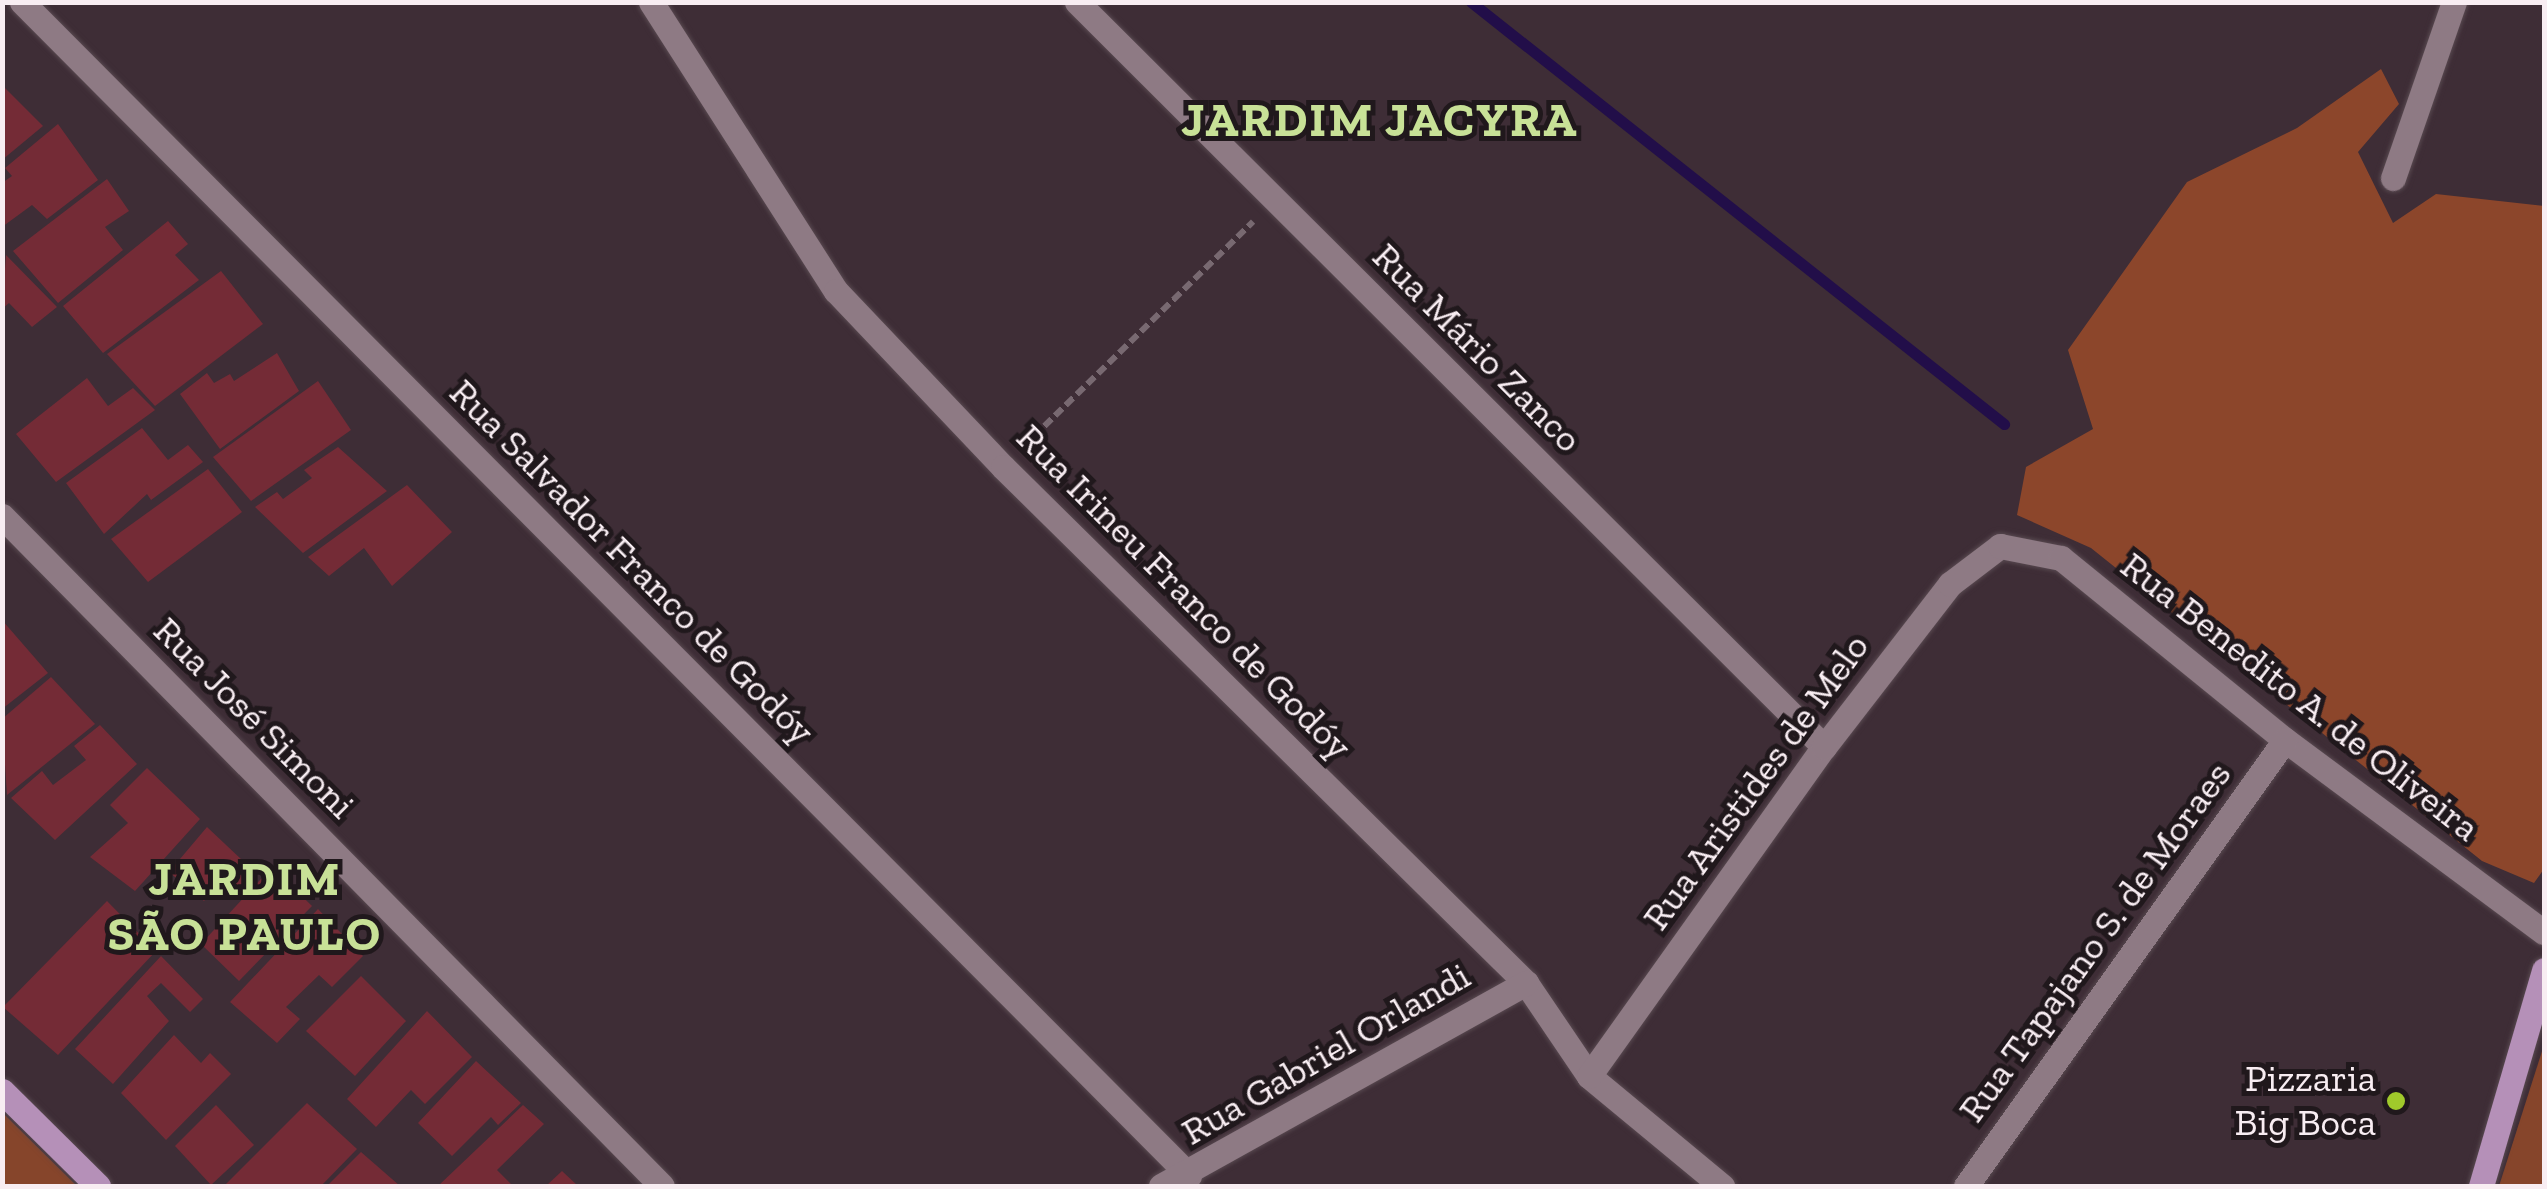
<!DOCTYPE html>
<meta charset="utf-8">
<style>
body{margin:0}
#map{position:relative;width:2547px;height:1189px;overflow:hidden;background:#3e2d36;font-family:"Zilla Slab",serif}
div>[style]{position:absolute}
.green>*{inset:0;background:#86452b}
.forest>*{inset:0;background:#8c462b}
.stream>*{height:11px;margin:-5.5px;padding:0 5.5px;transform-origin:5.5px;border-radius:5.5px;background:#220e49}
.building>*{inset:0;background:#742b36}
.path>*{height:6px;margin-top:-3px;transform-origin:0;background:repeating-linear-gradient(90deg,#786971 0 10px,transparent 0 15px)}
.roads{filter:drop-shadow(0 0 2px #584950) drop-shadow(0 0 2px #584950)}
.minor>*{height:25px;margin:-12.5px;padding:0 12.5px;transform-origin:12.5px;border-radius:12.5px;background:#8e7a84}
.major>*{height:25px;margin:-12.5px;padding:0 12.5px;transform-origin:12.5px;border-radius:12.5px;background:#b590b8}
.dots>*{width:28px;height:28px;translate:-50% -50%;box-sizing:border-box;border:5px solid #20181c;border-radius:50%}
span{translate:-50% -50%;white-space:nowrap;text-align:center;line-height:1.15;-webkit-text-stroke:10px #20181c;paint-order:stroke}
.street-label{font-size:38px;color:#f8edf2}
.poi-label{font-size:38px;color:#f8edf2}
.right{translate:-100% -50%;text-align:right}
.district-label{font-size:48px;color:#c8e197;font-weight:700;letter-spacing:2.5px}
.frame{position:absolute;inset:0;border:5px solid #f8edf2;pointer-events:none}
</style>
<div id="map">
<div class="green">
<i style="clip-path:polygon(2544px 1045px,2544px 1186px,2499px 1186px)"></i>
<i style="clip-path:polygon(3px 1113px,77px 1186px,3px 1186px)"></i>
</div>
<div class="forest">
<i style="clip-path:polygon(2381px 69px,2399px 104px,2358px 152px,2393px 223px,2436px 194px,2544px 206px,2544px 869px,2534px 883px,2482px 861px,2091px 548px,2017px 515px,2026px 467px,2093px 429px,2068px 350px,2187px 182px,2297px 128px)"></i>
</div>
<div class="stream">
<i style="left:1471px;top:2px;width:680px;rotate:38.37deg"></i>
</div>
<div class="building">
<i style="clip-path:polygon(2px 85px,43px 126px,2px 160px)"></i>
<i style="clip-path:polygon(58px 124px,98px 180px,47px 219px,32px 205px,2px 227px,2px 183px,12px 176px,5px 168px)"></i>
<i style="clip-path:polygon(107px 179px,129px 211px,105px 227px,123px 250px,58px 303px,13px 251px)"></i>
<i style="clip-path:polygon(168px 221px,188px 244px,175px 255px,199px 280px,103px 353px,63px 306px)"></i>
<i style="clip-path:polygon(6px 255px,57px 307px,32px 327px,9px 303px,2px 309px)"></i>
<i style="clip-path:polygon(221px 271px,263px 324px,155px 406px,107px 354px)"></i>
<i style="clip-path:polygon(277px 353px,299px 391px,220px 449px,180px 394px,207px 373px,214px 383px,230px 374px,234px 381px)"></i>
<i style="clip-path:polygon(87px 378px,108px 406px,133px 388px,155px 410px,56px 482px,16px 434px)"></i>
<i style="clip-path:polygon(318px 381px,351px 430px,251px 501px,213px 457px)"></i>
<i style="clip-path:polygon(142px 428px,168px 460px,188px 445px,203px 462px,151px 500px,147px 494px,104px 534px,66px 483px)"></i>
<i style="clip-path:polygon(338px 447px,387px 491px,303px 553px,255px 507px,277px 492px,283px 499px,312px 478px,304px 470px)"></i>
<i style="clip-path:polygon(208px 469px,242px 512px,148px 582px,111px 539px)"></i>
<i style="clip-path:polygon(407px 485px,452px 532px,392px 586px,364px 548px,329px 576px,308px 557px)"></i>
<i style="clip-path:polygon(2px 620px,48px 673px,2px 709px)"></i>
<i style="clip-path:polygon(51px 677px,95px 724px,7px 795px,2px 719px)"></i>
<i style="clip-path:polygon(100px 725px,137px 764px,55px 840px,11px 798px,42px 771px,53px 785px,86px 760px,74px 746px)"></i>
<i style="clip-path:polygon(147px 768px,200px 819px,135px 891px,90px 857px,128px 823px,110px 805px)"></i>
<i style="clip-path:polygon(207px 827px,242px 860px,233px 869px,246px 879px,227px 899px,216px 888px,204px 901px,169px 872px)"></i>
<i style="clip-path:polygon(272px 867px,312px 906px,239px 981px,201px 944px)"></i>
<i style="clip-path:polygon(107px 901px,156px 951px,58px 1055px,3px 1007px)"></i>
<i style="clip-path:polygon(318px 909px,363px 956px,332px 987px,319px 975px,286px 1007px,300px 1019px,277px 1043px,230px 1002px)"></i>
<i style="clip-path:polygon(161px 956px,203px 999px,190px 1012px,161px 983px,147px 996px,169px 1021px,113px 1084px,75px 1049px)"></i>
<i style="clip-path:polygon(361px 976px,406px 1021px,355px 1076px,306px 1031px)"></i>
<i style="clip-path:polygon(427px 1011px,472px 1057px,425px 1104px,411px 1090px,376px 1127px,347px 1099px)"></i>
<i style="clip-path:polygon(174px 1035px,201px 1063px,210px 1053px,231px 1074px,166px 1140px,121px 1093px)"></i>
<i style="clip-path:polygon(476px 1061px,521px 1103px,498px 1125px,491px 1117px,452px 1156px,418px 1123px)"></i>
<i style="clip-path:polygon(307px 1103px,357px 1149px,321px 1186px,224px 1186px)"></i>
<i style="clip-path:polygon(216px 1105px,254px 1145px,211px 1185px,175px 1146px)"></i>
<i style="clip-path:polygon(523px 1105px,544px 1124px,497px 1170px,513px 1186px,438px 1186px)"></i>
<i style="clip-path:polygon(361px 1152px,400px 1186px,327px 1186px)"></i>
<i style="clip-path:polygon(562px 1171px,578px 1186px,546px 1186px)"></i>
</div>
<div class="path">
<i style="left:1023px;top:447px;width:322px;rotate:-44.4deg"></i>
</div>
<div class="roads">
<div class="minor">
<i style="left:22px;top:2px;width:1655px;rotate:45.15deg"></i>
<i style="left:651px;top:2px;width:343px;rotate:57.4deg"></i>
<i style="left:836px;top:291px;width:243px;rotate:46.5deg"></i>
<i style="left:1003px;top:467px;width:735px;rotate:44.61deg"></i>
<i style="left:1526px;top:983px;width:112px;rotate:55.9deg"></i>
<i style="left:1589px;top:1076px;width:173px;rotate:39.6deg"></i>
<i style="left:1077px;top:2px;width:1055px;rotate:44.92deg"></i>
<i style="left:2393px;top:178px;width:186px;rotate:-70.9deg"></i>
<i style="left:2px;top:516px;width:940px;rotate:45.43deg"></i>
<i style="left:1589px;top:1076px;width:404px;rotate:-54.5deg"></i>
<i style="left:1824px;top:747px;width:206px;rotate:-52.3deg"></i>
<i style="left:1950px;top:584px;width:63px;rotate:-37.2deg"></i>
<i style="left:2000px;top:546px;width:62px;rotate:11.1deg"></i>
<i style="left:2061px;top:558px;width:289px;rotate:39.1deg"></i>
<i style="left:2285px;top:740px;width:322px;rotate:36.6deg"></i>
<i style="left:1161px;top:1186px;width:418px;rotate:-29.1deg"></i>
<i style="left:1966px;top:1186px;width:548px;rotate:-54.43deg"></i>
</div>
<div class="major">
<i style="left:2px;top:1091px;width:135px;rotate:44.7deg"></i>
<i style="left:2481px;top:1186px;width:225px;rotate:-73.7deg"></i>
</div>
</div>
<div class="dots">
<i style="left:2396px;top:1101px;background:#a0c92b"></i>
</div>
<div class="street-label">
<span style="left:1477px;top:348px;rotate:45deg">Rua Mário Zanco</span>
<span style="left:632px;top:562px;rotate:45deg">Rua Salvador Franco de Godóy</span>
<span style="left:1184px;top:592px;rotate:45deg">Rua Irineu Franco de Godóy</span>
<span style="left:2300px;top:697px;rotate:38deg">Rua Benedito A. de Oliveira</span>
<span style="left:254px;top:718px;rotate:45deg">Rua José Simoni</span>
<span style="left:1756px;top:782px;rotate:-54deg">Rua Aristides de Melo</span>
<span style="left:2095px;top:942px;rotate:-54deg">Rua Tapajano S. de Moraes</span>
<span style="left:1326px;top:1054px;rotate:-30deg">Rua Gabriel Orlandi</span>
</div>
<div class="poi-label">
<span class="right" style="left:2376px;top:1101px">Pizzaria<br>Big Boca</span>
</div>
<div class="district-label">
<span style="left:1380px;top:120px">JARDIM JACYRA</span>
<span style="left:245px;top:906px">JARDIM<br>SÃO PAULO</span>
</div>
<div class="frame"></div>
</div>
